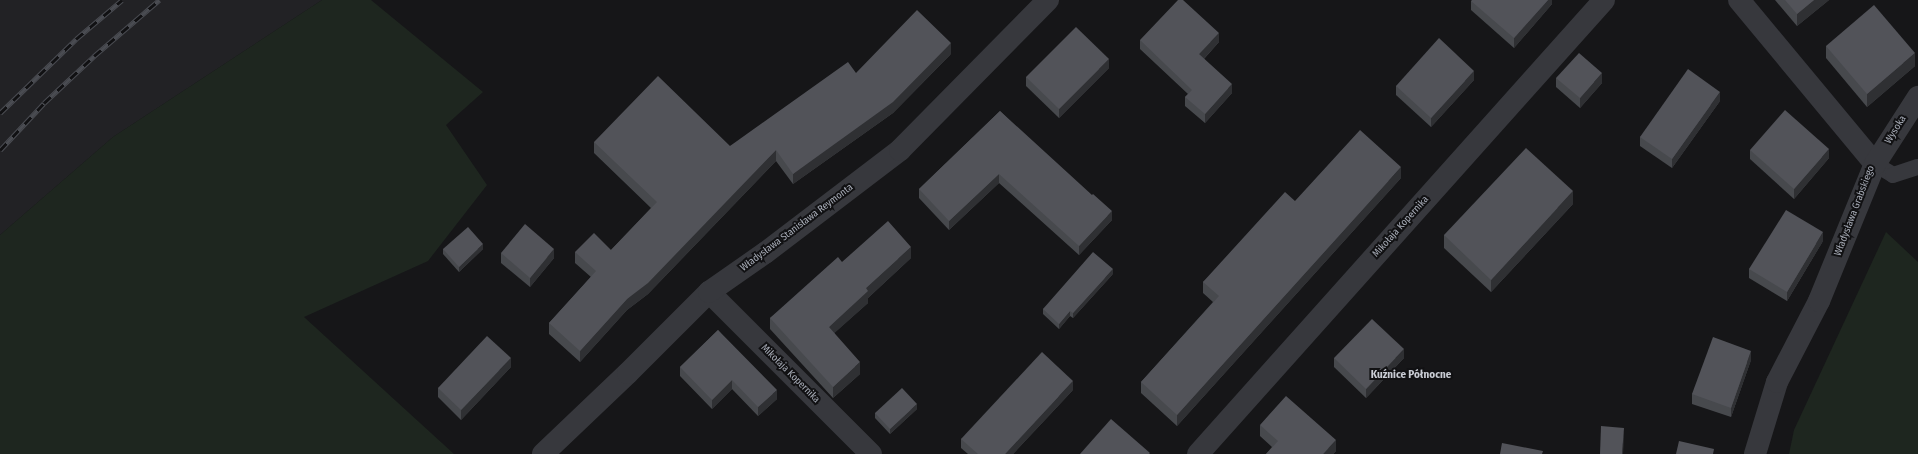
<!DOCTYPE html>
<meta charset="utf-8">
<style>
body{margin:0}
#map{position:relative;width:1918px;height:454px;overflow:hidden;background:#161618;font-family:"Fira Sans Condensed",sans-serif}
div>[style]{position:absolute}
.built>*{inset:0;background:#222225}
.green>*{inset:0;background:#1e261f}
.service>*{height:16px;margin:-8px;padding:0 8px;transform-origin:8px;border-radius:8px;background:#37383d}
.minor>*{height:22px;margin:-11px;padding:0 11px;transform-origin:11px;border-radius:11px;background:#37383d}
.tertiary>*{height:22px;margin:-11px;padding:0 11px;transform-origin:11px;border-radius:11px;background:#37383d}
.rail>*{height:4.5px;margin-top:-2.25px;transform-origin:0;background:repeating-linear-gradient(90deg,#111113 0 9px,#4a4c52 0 18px);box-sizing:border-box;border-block:1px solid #4a4c52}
.wall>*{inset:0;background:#47494d}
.shaded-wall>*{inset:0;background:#2f3033}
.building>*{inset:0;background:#525359}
span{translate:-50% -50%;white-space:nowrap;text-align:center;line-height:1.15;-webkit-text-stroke:4px #111113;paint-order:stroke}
.street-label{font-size:10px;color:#a8adb8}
.neighbourhood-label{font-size:11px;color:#c9ccd4;font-weight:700}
</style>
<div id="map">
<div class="built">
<i style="clip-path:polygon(0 0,322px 0,113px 137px,0 235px)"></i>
</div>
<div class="green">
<i style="clip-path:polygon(322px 0,371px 0,483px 92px,446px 125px,487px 185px,428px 261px,304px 317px,454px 454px,0 454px,0 235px,113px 137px)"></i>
<i style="clip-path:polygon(1886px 232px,1918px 262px,1918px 454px,1789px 454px,1794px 430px)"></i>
</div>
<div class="service">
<i style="left:1875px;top:164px;width:21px;rotate:31deg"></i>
<i style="left:1893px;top:175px;width:26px;rotate:-18deg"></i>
</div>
<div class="minor">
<i style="left:1739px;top:0;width:213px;rotate:50.3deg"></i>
<i style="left:709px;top:292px;width:229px;rotate:45deg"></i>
<i style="left:1198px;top:454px;width:609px;rotate:-48.19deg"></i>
<i style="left:1755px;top:454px;width:75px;rotate:-73deg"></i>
<i style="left:1777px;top:382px;width:91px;rotate:-62.6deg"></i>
<i style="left:1819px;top:301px;width:148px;rotate:-67.8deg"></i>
<i style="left:1875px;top:164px;width:80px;rotate:-57.3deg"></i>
</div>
<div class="tertiary">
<i style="left:543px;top:454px;width:117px;rotate:-43.6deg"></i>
<i style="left:628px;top:373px;width:115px;rotate:-45deg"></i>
<i style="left:709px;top:292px;width:68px;rotate:-34.9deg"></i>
<i style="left:765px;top:253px;width:170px;rotate:-37.3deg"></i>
<i style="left:900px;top:150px;width:211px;rotate:-45.4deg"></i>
</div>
<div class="rail">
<i style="left:0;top:113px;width:106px;rotate:-44.2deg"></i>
<i style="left:76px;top:39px;width:60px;rotate:-40.3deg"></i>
<i style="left:0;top:150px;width:64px;rotate:-46.9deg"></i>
<i style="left:44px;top:103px;width:69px;rotate:-43.2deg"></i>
<i style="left:94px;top:56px;width:86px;rotate:-40.7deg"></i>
</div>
<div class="wall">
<i style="clip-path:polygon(1552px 0,1552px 4px,1514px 48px,1471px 10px,1471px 1px)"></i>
<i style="clip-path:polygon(1775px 0,1829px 0,1797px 26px)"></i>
<i style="clip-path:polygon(1140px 40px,1219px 42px,1204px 59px,1232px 93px,1205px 123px,1185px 106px,1185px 97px,1188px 94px,1140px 49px)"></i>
<i style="clip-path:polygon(1826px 46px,1915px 66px,1867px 107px,1826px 58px)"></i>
<i style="clip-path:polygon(951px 54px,893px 113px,793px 184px,776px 161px,648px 294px,627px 310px,580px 362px,549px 334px,549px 323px,591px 277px,575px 263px,575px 252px,611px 250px,651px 208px,594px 153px,594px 142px,730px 146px)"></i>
<i style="clip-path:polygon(1109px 68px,1059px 118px,1026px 86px,1026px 77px)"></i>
<i style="clip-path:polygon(1556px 78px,1602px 83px,1580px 108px,1556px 87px)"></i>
<i style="clip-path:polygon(1474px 80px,1431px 127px,1396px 95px,1396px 86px)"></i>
<i style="clip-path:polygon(1720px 101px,1672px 168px,1640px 146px,1640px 137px)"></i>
<i style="clip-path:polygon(1000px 111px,1112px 220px,1079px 255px,999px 183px,949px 230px,919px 198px,919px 189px)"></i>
<i style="clip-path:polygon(1750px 150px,1829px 158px,1794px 199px,1750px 159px)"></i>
<i style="clip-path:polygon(1401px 178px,1177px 426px,1141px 393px,1141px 382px,1213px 302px,1203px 293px,1203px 282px,1295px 201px)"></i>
<i style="clip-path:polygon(1573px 204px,1491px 292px,1444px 248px,1444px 235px)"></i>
<i style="clip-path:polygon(1823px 241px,1787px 301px,1749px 278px,1749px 269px)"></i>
<i style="clip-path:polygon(443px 249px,483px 249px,459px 272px,443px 254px)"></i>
<i style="clip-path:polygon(501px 253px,554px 258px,530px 287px,501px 263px)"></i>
<i style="clip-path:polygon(911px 258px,868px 298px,868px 303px,834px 333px,860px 374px,833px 398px,770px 329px,770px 318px,842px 262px)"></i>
<i style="clip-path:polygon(1113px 274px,1073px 318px,1070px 316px,1059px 329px,1043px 314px,1043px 309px)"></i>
<i style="clip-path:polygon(718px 330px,777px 399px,758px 416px,732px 389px,712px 409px,680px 376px,680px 367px)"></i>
<i style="clip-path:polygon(1334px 358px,1404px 358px,1366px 398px,1334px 367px)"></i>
<i style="clip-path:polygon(1751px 360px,1731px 417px,1692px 404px,1692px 394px)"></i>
<i style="clip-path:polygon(511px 367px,461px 420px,438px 397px,438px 388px)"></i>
<i style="clip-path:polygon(1073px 390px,1013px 454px,968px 454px,961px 448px,961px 439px)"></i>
<i style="clip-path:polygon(917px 409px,890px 434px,875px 418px,875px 413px)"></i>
<i style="clip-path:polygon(1260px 425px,1336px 451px,1333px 454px,1266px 454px,1272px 447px,1260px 436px)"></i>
</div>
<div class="shaded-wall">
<i style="clip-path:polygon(1548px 0,1552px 0,1552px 4px,1514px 48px,1514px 38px)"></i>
<i style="clip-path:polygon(1814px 0,1829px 0,1797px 26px,1797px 14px)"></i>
<i style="clip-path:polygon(1219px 33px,1219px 42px,1199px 64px,1199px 54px)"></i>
<i style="clip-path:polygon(951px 43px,951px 54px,893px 113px,793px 184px,793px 174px)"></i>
<i style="clip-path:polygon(1915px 53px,1915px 66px,1867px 107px,1867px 94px)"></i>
<i style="clip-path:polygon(1109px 59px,1109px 68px,1059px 118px,1059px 109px)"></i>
<i style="clip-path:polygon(1474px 71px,1474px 80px,1431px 127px,1431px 118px)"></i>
<i style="clip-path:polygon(1602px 73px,1602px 83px,1580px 108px,1580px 98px)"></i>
<i style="clip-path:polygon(1232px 84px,1232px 93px,1205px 123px,1205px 114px)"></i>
<i style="clip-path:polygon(1720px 92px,1720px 101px,1672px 168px,1672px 159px)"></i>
<i style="clip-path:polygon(1829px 149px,1829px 158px,1794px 199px,1794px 189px)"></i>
<i style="clip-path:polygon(776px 150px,776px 161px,648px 294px,627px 310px,580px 362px,580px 351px,627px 299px)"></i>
<i style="clip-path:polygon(1401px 167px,1401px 178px,1177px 426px,1177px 415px)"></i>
<i style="clip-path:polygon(999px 174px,999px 183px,949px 230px,949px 221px)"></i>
<i style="clip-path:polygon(1573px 191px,1573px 204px,1491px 292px,1491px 280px)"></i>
<i style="clip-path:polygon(1112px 211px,1112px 220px,1079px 255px,1079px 246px)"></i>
<i style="clip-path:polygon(1823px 232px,1823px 241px,1787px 301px,1787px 292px)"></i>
<i style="clip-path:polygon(483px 244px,483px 249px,459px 272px,459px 267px)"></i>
<i style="clip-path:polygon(911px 247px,911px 258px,868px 298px,868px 303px,829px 338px,829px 327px,866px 288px)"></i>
<i style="clip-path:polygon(554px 249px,554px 258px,530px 287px,530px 278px)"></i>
<i style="clip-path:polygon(1113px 269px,1113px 274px,1073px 318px,1073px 313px)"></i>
<i style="clip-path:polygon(1070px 311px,1070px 316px,1059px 329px,1059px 324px)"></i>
<i style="clip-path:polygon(1404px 349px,1404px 358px,1366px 398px,1366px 389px)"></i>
<i style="clip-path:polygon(1751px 351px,1751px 360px,1731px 417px,1731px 408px)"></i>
<i style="clip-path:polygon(511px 358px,511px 367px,461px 420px,461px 410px)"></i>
<i style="clip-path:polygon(860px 362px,860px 374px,833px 398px,833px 387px)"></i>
<i style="clip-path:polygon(732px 380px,732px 389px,712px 409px,712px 400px)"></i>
<i style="clip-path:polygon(1073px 381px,1073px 390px,1013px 454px,1005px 454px)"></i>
<i style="clip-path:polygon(777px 390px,777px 399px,758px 416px,758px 407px)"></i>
<i style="clip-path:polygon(917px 404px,917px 409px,890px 434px,890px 429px)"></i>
<i style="clip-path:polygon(1624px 428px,1624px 437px,1623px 454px,1622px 454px)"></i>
<i style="clip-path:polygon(1336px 440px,1336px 451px,1333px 454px,1323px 454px)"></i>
</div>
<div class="building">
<i style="clip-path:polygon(1178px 0,1183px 0,1219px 33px,1199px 54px,1232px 84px,1205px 114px,1185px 97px,1192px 90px,1140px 40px)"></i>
<i style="clip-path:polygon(1472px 0,1548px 0,1514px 38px,1471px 1px)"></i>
<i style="clip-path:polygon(1785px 0,1814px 0,1797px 14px)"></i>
<i style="clip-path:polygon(1874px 5px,1915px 53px,1867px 94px,1826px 46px)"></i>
<i style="clip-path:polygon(917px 10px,951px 43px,893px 102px,793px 174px,776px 150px,648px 283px,627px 299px,580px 351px,549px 323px,596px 271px,575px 252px,594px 233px,611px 250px,657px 202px,594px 142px,658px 76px,730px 146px,848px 62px,856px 73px)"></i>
<i style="clip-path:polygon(1076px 27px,1109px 59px,1059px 109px,1026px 77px)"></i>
<i style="clip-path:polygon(1439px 38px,1474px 71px,1431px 118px,1396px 86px)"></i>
<i style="clip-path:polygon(1579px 53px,1602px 73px,1580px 98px,1556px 78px)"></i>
<i style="clip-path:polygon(1688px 69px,1720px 92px,1672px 159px,1640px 137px)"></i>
<i style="clip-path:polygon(1785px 110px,1829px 149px,1794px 189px,1750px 150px)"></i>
<i style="clip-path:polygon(1000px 111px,1092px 195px,1093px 194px,1112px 211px,1079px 246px,999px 174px,949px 221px,919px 189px)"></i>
<i style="clip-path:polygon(1360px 130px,1401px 167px,1177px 415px,1141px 382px,1219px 296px,1203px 282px,1285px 192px,1295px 201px)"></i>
<i style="clip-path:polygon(1526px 148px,1573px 191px,1491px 280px,1444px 235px)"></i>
<i style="clip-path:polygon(1786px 210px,1823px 232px,1787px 292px,1749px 269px)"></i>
<i style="clip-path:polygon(888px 221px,911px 247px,866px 288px,868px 291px,829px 327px,860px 362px,833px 387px,770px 318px,838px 257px,842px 262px)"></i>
<i style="clip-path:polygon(525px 224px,554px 249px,530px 278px,501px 253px)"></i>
<i style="clip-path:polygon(468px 227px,483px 244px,459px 267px,443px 249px)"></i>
<i style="clip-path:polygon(1093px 252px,1113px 269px,1073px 313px,1070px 311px,1059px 324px,1043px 309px)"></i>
<i style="clip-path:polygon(1372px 319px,1404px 349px,1366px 389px,1334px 358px)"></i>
<i style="clip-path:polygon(718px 330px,777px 390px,758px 407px,732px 380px,712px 400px,680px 367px)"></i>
<i style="clip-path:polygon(487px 336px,511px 358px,461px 410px,438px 388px)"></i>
<i style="clip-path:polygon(1713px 337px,1751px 351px,1731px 408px,1692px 394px)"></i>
<i style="clip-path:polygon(1042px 352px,1073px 381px,1005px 454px,978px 454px,961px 439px)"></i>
<i style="clip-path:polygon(902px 388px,917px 404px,890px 429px,875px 413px)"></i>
<i style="clip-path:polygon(1286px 396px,1336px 440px,1323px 454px,1266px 454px,1278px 441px,1260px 425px)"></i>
<i style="clip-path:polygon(1111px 419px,1150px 453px,1149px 454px,1080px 454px)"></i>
<i style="clip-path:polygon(1601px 426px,1624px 428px,1622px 454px,1600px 454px)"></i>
<i style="clip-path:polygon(1679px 441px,1714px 449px,1713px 454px,1676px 454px)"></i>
<i style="clip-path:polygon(1502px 443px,1543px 451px,1542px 454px,1500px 454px)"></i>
</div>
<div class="street-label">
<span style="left:1896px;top:130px;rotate:-58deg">Wysoka</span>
<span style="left:1855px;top:211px;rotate:-69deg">Władysława Grabskiego</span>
<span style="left:1401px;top:227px;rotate:-48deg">Mikołaja Kopernika</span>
<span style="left:797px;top:228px;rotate:-37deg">Władysława Stanisława Reymonta</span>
<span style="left:790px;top:374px;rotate:45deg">Mikołaja Kopernika</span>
</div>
<div class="neighbourhood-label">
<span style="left:1411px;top:375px">Kuźnice Północne</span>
</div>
</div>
